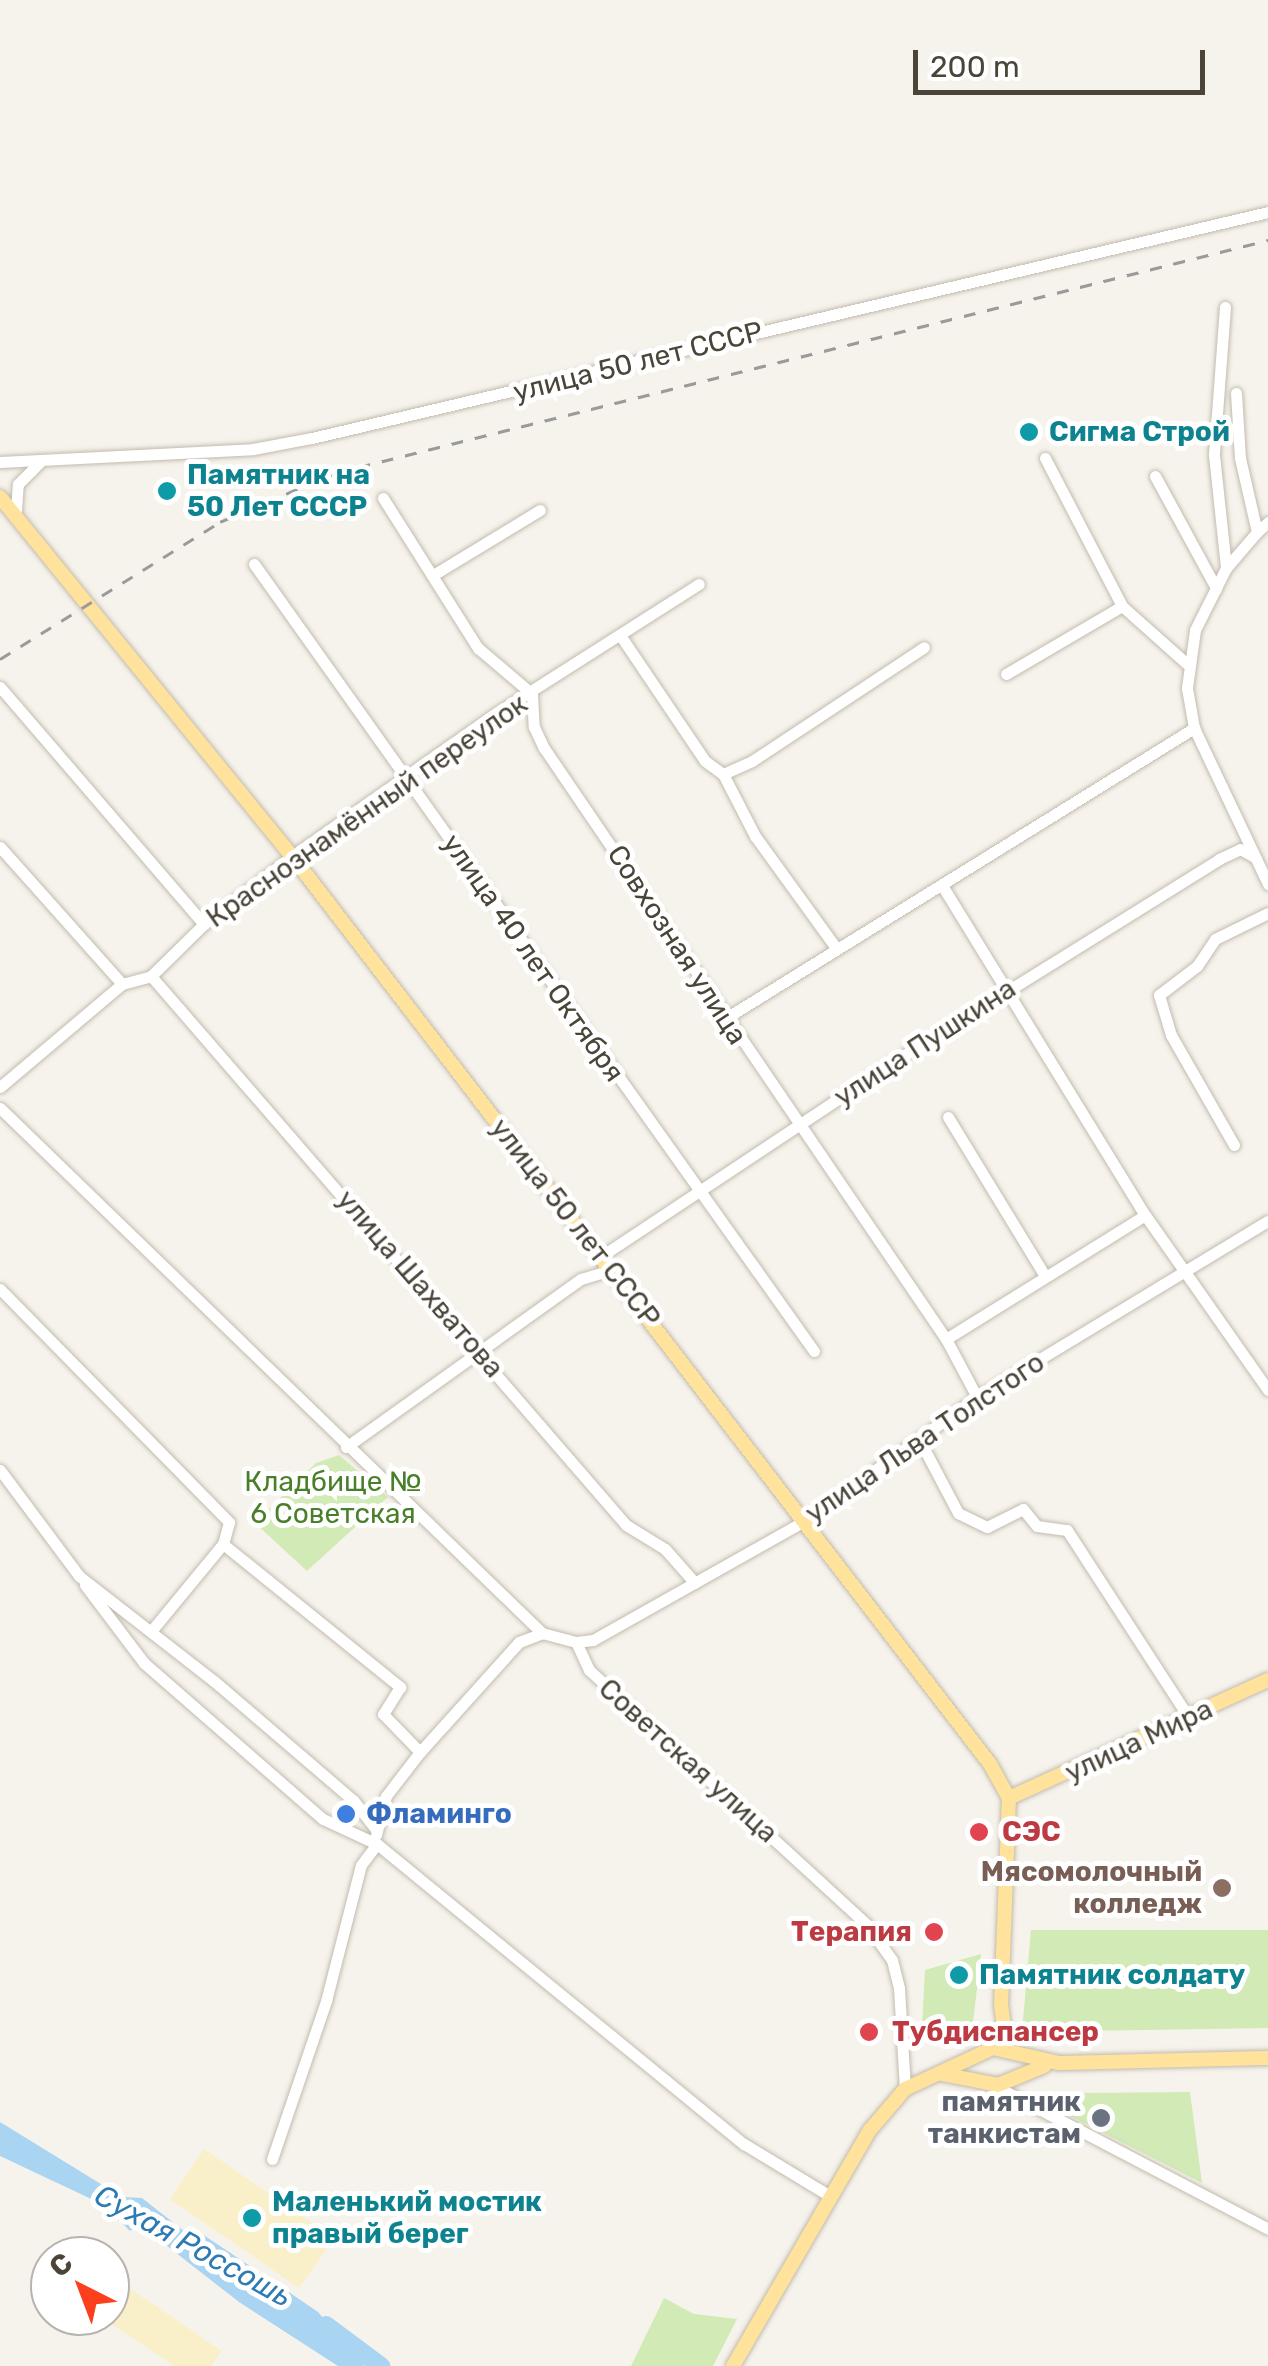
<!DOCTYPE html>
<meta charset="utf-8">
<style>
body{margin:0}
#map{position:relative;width:1268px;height:2366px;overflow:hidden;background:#f6f3ec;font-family:Rubik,sans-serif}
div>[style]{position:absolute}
.green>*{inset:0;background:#d2eab5}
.sand>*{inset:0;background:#f9efc9}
.water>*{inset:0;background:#a9d4f2}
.river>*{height:18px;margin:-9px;padding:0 9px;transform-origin:9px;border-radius:9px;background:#a9d4f2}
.roads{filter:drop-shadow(0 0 2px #c2bbae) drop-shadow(0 0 2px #c2bbae)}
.minor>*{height:11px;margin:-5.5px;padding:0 5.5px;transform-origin:5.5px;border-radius:5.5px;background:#fff}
.major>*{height:14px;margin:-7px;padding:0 7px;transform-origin:7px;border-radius:7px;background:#ffe39c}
.rail>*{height:2.5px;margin-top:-1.25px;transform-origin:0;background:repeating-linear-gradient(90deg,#9a9a9a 0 12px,transparent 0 24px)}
.dots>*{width:28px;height:28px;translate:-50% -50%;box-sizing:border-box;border:5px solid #fff;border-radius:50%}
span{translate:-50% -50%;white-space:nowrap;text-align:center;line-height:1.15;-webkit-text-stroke:10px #fff;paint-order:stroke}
.street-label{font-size:28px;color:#4b4439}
.culture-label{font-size:28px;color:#0d838f;font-weight:700}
.left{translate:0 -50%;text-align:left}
.park-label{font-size:28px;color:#4a7f2a}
.shop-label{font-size:28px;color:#366cbe;font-weight:700}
.health-label{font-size:28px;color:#be3a42;font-weight:700}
.right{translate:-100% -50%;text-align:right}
.education-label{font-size:28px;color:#785e54;font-weight:700}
.worship-label{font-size:28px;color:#5b616d;font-weight:700}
.water-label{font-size:30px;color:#2e7ab2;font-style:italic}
.north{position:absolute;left:30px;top:2236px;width:100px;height:100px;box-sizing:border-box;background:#fff;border:2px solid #b7b4b0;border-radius:50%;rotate:318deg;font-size:28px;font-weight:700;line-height:40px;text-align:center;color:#4b4439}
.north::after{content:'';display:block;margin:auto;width:35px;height:45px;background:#fc3f1d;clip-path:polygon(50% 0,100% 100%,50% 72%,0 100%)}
.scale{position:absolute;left:913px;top:50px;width:292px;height:45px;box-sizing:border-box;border:5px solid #4b4439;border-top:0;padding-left:12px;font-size:30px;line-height:35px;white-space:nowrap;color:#4b4439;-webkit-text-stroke:8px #fff;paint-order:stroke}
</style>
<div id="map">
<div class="green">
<i style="clip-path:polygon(339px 1455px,388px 1497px,307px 1571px,255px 1523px,316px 1463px)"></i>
<i style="clip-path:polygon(1031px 1930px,1268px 1930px,1268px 2028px,1022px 2032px)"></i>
<i style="clip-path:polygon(981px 1954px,972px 2031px,922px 2027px,925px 1970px)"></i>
<i style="clip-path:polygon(1190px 2092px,1202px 2183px,1037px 2099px,1080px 2093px)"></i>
<i style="clip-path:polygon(664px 2298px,694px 2314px,737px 2319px,713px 2366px,631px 2366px)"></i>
</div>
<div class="sand">
<i style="clip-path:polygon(204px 2149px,334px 2238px,299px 2288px,170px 2199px)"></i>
<i style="clip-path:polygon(114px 2278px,222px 2351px,211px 2366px,174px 2366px,100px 2316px,110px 2316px)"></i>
</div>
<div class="water">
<i style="clip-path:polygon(0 2122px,122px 2197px,142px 2198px,189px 2235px,199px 2232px,277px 2284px,318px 2312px,365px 2366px,338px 2366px,239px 2302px,139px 2224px,130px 2231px,104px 2205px,0 2156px)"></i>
</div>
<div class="river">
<i style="left:326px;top:2325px;width:69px;rotate:36.7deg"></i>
</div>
<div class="roads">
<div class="minor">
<i style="left:1225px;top:307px;width:148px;rotate:94.3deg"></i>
<i style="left:1214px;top:455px;width:114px;rotate:83.9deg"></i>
<i style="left:1236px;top:393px;width:65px;rotate:86.5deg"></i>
<i style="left:1240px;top:458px;width:76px;rotate:77.1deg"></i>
<i style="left:1257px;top:532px;width:48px;rotate:130.7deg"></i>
<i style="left:1226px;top:568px;width:69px;rotate:116.6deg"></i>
<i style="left:1195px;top:630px;width:59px;rotate:97.9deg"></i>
<i style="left:1187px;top:688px;width:41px;rotate:80.1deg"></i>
<i style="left:1194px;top:728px;width:173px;rotate:64.6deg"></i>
<i style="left:1045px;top:458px;width:167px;rotate:62.5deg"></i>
<i style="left:0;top:462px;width:253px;rotate:-2.9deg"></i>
<i style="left:253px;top:449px;width:60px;rotate:-10.6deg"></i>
<i style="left:312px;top:438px;width:982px;rotate:-13.3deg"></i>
<i style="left:1155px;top:476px;width:128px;rotate:61.4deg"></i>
<i style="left:383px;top:498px;width:178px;rotate:57.7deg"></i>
<i style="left:478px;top:648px;width:71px;rotate:40.4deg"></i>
<i style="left:532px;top:694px;width:33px;rotate:87deg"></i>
<i style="left:534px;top:727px;width:23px;rotate:65deg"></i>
<i style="left:544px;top:748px;width:715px;rotate:55.78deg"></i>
<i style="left:946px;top:1339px;width:66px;rotate:61.9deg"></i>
<i style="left:16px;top:510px;width:26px;rotate:-86deg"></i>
<i style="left:18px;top:484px;width:33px;rotate:-45deg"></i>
<i style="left:1257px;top:532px;width:15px;rotate:-42deg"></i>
<i style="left:254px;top:564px;width:966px;rotate:54.57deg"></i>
<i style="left:433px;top:575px;width:125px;rotate:-31.3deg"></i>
<i style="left:622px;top:638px;width:148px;rotate:56deg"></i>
<i style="left:705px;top:761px;width:22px;rotate:36deg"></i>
<i style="left:723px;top:774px;width:70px;rotate:62.7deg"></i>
<i style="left:755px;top:836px;width:138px;rotate:54.1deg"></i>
<i style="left:1006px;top:674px;width:134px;rotate:-30.4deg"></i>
<i style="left:1122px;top:606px;width:87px;rotate:41.7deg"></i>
<i style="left:0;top:687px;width:313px;rotate:49.3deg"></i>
<i style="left:723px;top:774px;width:32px;rotate:-24deg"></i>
<i style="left:752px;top:761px;width:206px;rotate:-33.5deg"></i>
<i style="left:0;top:847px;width:183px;rotate:48.3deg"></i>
<i style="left:943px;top:887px;width:385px;rotate:58.4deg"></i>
<i style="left:1145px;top:1215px;width:214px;rotate:54.9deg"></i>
<i style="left:151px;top:976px;width:726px;rotate:49.13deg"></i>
<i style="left:626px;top:1525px;width:46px;rotate:31.6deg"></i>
<i style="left:665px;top:1549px;width:45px;rotate:48.6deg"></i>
<i style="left:726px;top:1018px;width:551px;rotate:-31.78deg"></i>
<i style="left:0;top:1087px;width:160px;rotate:-40.2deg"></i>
<i style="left:122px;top:984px;width:30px;rotate:-15deg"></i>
<i style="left:151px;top:976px;width:74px;rotate:-44.5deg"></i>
<i style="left:204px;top:924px;width:111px;rotate:-37.7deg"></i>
<i style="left:292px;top:856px;width:251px;rotate:-35deg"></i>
<i style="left:498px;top:712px;width:238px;rotate:-32.5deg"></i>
<i style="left:0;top:1108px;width:755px;rotate:44.09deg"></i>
<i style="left:542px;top:1633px;width:35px;rotate:15deg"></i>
<i style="left:576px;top:1642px;width:31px;rotate:65deg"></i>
<i style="left:589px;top:1670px;width:377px;rotate:42.5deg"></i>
<i style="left:867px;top:1925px;width:43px;rotate:54.5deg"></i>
<i style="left:892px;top:1960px;width:29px;rotate:76deg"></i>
<i style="left:899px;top:1988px;width:101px;rotate:86.6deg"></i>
<i style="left:948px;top:1117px;width:184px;rotate:58.6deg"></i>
<i style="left:1234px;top:1145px;width:127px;rotate:-119.8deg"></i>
<i style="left:1171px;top:1035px;width:42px;rotate:-106.7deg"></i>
<i style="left:1159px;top:995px;width:48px;rotate:-37.3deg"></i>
<i style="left:1197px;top:966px;width:32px;rotate:-56deg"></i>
<i style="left:1215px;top:939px;width:59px;rotate:-26.1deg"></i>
<i style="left:600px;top:1257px;width:345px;rotate:-33.6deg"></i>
<i style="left:887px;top:1066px;width:391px;rotate:-31.9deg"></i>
<i style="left:1219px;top:859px;width:23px;rotate:-25deg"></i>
<i style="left:1240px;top:849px;width:18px;rotate:29deg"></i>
<i style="left:0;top:1289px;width:327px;rotate:45.5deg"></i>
<i style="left:229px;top:1522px;width:23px;rotate:105deg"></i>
<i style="left:223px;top:1544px;width:228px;rotate:38.9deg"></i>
<i style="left:400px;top:1687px;width:32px;rotate:122deg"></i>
<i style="left:383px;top:1714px;width:53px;rotate:45.8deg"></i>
<i style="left:946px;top:1339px;width:234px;rotate:-31.9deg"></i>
<i style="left:919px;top:1439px;width:84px;rotate:62.2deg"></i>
<i style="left:958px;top:1513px;width:32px;rotate:26deg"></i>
<i style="left:987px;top:1527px;width:40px;rotate:-26.6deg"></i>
<i style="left:1023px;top:1509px;width:22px;rotate:51deg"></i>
<i style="left:1037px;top:1526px;width:30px;rotate:8deg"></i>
<i style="left:1067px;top:1530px;width:224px;rotate:57deg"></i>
<i style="left:346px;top:1447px;width:289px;rotate:-35.6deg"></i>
<i style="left:581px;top:1279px;width:30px;rotate:-17deg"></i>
<i style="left:0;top:1470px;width:132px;rotate:53.3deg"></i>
<i style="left:79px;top:1576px;width:171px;rotate:37.9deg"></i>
<i style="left:214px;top:1681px;width:183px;rotate:40.6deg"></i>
<i style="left:353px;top:1800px;width:37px;rotate:52deg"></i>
<i style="left:85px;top:1585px;width:98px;rotate:52.9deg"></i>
<i style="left:144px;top:1663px;width:237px;rotate:41.1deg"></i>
<i style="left:323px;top:1819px;width:60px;rotate:24.8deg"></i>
<i style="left:152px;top:1630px;width:112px;rotate:-50.5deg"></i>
<i style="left:576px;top:1642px;width:17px;rotate:-7deg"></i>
<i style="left:593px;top:1640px;width:242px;rotate:-29.4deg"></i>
<i style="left:804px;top:1521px;width:213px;rotate:-35.6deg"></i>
<i style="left:977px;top:1397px;width:340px;rotate:-31.2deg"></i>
<i style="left:376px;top:1835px;width:40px;rotate:-75.6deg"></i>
<i style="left:386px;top:1796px;width:56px;rotate:-52.3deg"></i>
<i style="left:420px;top:1752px;width:148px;rotate:-48deg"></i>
<i style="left:519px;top:1642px;width:25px;rotate:-21deg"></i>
<i style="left:377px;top:1844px;width:474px;rotate:39.3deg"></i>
<i style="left:744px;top:2144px;width:100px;rotate:31.2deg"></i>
<i style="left:993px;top:2085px;width:310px;rotate:27.6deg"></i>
<i style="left:272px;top:2159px;width:167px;rotate:-71.1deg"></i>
<i style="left:326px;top:2001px;width:140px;rotate:-75.6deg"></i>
<i style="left:361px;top:1865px;width:26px;rotate:-53deg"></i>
</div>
<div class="major">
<i style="left:0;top:497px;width:463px;rotate:50.9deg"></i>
<i style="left:292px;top:856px;width:1145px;rotate:52.45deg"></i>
<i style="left:990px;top:1764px;width:39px;rotate:61deg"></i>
<i style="left:1009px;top:1798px;width:206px;rotate:92.2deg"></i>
<i style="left:1001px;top:2004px;width:47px;rotate:82.7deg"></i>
<i style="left:1009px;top:1798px;width:285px;rotate:-24.5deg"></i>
<i style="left:942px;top:2074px;width:57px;rotate:11.1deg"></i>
<i style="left:998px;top:2085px;width:50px;rotate:-22.4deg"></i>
<i style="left:733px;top:2366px;width:273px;rotate:-59.9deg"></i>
<i style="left:870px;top:2130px;width:54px;rotate:-49.5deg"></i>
<i style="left:905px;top:2089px;width:97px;rotate:-25deg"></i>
<i style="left:993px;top:2048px;width:68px;rotate:12.8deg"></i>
<i style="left:1059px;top:2063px;width:209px;rotate:-1.4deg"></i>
</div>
</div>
<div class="rail">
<i style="left:0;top:659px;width:259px;rotate:-31.9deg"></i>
<i style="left:220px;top:522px;width:125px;rotate:-23.1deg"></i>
<i style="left:335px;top:473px;width:962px;rotate:-14.02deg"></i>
</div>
<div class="dots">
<i style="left:1029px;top:432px;background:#0f9aa8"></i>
<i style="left:167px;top:491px;background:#0f9aa8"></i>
<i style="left:346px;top:1814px;background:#3f7fe0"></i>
<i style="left:979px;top:1832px;background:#e0444e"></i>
<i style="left:1222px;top:1888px;background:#8d6e63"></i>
<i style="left:934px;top:1932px;background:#e0444e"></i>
<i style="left:959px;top:1975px;background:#0f9aa8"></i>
<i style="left:869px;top:2032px;background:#e0444e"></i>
<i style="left:1101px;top:2118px;background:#6b7280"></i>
<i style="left:252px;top:2218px;background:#0f9aa8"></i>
</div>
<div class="street-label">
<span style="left:638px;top:362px;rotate:-14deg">улица 50 лет СССР</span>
<span style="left:367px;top:811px;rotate:-35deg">Краснознамённый переулок</span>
<span style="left:677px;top:945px;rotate:57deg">Совхозная улица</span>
<span style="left:533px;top:958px;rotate:55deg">улица 40 лет Октября</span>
<span style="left:925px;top:1043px;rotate:-33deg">улица Пушкина</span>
<span style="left:575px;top:1223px;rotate:52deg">улица 50 лет СССР</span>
<span style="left:420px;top:1284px;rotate:49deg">улица Шахватова</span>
<span style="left:925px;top:1438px;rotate:-34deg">улица Льва Толстого</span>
<span style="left:1139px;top:1741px;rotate:-25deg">улица Мира</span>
<span style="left:688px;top:1761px;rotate:42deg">Советская улица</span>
</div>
<div class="culture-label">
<span class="left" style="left:1049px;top:432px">Сигма Строй</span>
<span class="left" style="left:187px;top:491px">Памятник на<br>50 Лет СССР</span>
<span class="left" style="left:979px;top:1975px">Памятник солдату</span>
<span class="left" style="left:272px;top:2218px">Маленький мостик<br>правый берег</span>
</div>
<div class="park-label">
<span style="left:333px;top:1498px">Кладбище №<br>6 Советская</span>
</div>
<div class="shop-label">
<span class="left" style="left:366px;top:1814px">Фламинго</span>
</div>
<div class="health-label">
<span class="left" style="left:1002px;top:1832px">СЭС</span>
<span class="right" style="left:912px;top:1932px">Терапия</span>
<span class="left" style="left:892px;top:2032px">Тубдиспансер</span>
</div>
<div class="education-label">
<span class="right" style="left:1202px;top:1888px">Мясомолочный<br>колледж</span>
</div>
<div class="worship-label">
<span class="right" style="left:1081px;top:2118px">памятник<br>танкистам</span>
</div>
<div class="water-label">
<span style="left:193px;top:2246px;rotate:29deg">Сухая Россошь</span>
</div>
<div class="north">С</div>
<div class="scale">200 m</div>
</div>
